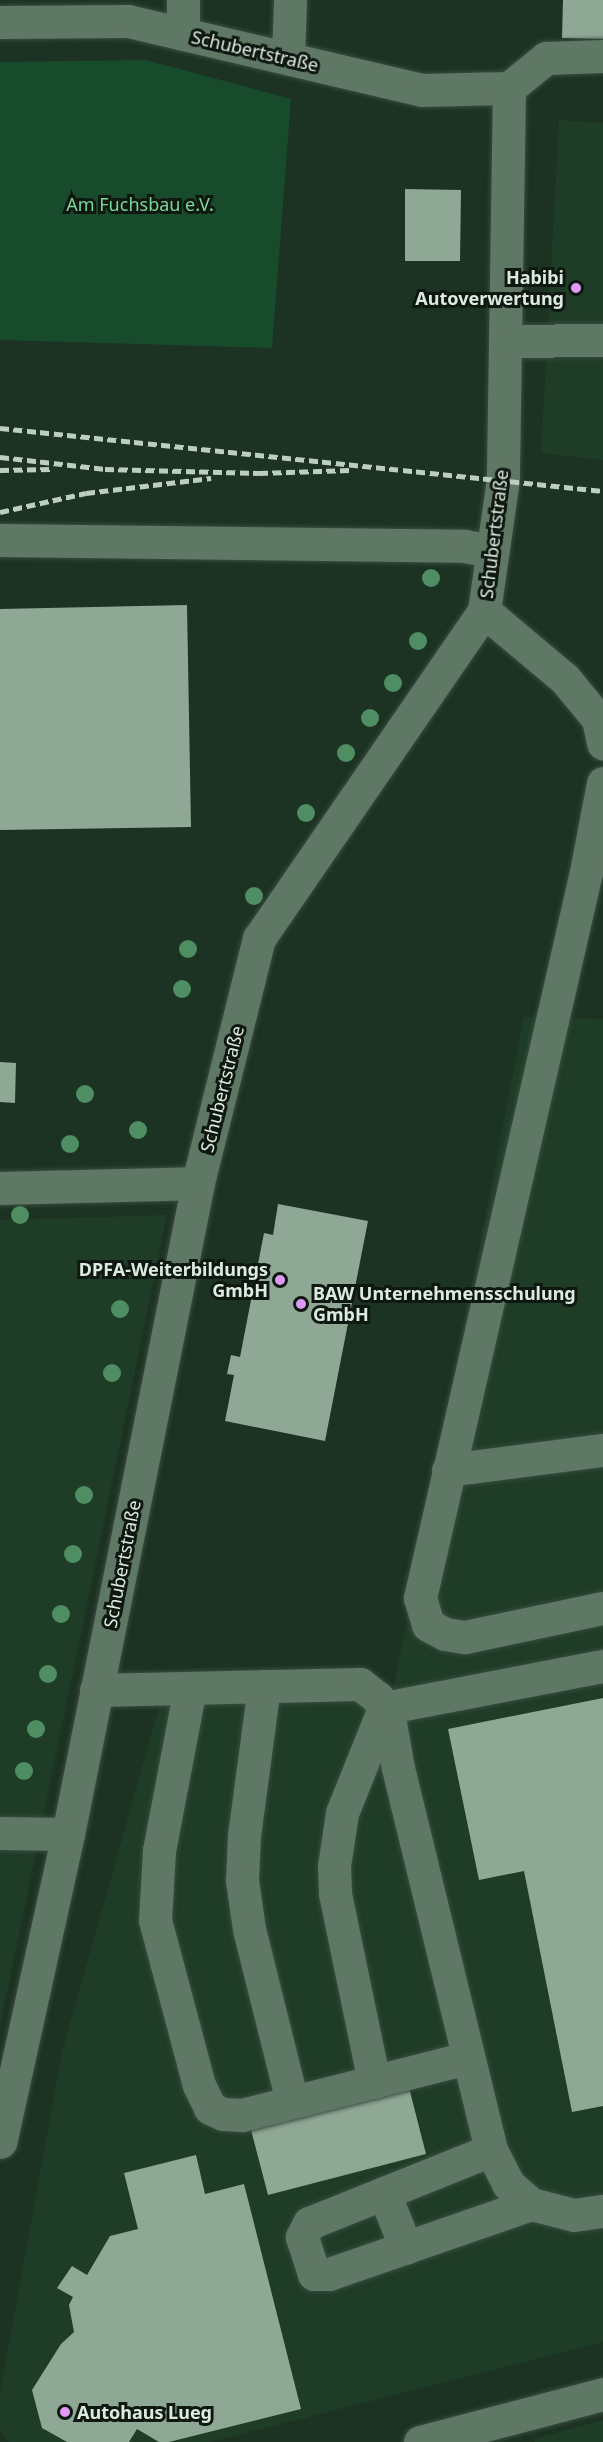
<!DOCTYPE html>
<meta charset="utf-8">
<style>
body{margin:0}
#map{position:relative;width:603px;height:2442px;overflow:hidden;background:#1c3223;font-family:"Noto Sans",sans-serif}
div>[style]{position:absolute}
.built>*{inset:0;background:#1f3c27}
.green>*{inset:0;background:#184b2b}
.building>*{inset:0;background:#8fa895}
.roads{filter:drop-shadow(0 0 2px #394c3f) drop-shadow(0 0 2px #394c3f)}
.minor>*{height:33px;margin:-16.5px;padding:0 16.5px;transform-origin:16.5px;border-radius:16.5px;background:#5f7865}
.rail>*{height:4.5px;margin-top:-2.25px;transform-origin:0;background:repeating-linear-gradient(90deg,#becdc2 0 9px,transparent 0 13.5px)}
.trees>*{width:18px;height:18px;margin:-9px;border-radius:50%;background:#4f8d62}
.dots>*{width:16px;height:16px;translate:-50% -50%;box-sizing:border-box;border:3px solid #0e1810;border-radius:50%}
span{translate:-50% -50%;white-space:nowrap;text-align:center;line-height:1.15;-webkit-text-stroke:6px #0e1810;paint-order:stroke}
.street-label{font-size:18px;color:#ddeae0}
.park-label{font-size:18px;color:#79d896}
.poi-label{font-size:18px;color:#ddeae0;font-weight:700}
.right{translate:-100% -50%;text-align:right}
.left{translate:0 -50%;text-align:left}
</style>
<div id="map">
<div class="built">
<i style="clip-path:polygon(559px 120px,603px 123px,603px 460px,541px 453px)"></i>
<i style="clip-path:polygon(524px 1017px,603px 1019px,603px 2342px,210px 2442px,9px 2442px,0 2429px,0 2393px,62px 2052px,161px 1700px,393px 1690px)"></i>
<i style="clip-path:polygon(167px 1215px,0 2026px,0 1220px)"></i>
<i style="clip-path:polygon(603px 2420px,603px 2442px,535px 2442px,533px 2439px)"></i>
</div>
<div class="green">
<i style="clip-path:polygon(146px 60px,291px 99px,272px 348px,0 340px,0 62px)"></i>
</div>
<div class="building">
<i style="clip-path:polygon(563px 0,603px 0,603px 39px,562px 38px)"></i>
<i style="clip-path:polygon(405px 189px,461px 190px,460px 261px,405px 261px)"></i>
<i style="clip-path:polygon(187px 605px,191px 827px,0 830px,0 609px)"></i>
<i style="clip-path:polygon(0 1062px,16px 1063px,15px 1103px,0 1102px)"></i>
<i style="clip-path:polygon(278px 1204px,368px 1221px,325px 1441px,225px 1421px,234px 1375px,227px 1374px,231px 1355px,240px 1357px,264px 1233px,273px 1235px)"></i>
<i style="clip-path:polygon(603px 1698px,603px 2106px,572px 2112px,524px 1871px,479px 1880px,448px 1729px)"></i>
<i style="clip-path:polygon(407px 2080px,426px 2154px,268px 2195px,249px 2122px)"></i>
<i style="clip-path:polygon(196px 2155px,205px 2194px,244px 2184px,301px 2409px,169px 2442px,159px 2442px,137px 2429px,129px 2442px,67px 2442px,42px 2428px,32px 2390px,61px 2344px,74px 2332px,69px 2305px,73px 2297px,57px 2288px,72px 2266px,87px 2275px,110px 2236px,138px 2229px,124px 2173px)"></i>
</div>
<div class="roads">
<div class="minor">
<i style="left:0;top:22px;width:128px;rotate:-0.4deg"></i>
<i style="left:128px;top:21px;width:302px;rotate:13.2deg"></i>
<i style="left:422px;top:90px;width:87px;rotate:-1.3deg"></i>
<i style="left:509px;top:88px;width:391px;rotate:90.9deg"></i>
<i style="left:503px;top:479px;width:133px;rotate:98.2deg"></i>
<i style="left:484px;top:611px;width:397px;rotate:124.5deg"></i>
<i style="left:259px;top:938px;width:252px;rotate:104deg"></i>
<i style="left:198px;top:1183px;width:664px;rotate:101.29deg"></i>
<i style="left:68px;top:1834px;width:315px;rotate:102.4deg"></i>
<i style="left:183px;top:34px;width:34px;rotate:-90deg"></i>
<i style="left:288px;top:58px;width:58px;rotate:-88deg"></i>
<i style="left:509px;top:88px;width:48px;rotate:-39deg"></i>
<i style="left:546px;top:58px;width:57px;rotate:-2deg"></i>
<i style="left:507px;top:341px;width:96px;rotate:-0.6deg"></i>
<i style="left:0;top:540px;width:464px;rotate:0.7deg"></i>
<i style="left:464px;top:546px;width:29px;rotate:10deg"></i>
<i style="left:484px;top:611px;width:106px;rotate:40deg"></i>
<i style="left:565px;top:679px;width:52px;rotate:50.5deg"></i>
<i style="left:598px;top:719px;width:25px;rotate:78deg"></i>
<i style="left:603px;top:783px;width:91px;rotate:100.8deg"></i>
<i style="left:586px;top:872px;width:745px;rotate:102.88deg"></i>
<i style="left:420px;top:1598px;width:28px;rotate:73deg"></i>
<i style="left:428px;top:1625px;width:19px;rotate:28deg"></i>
<i style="left:445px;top:1634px;width:20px;rotate:9deg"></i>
<i style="left:465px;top:1637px;width:141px;rotate:-11.9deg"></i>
<i style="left:0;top:1188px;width:198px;rotate:-1.4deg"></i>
<i style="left:448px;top:1470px;width:156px;rotate:-7.4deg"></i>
<i style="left:264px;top:1686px;width:150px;rotate:97.6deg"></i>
<i style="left:244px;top:1835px;width:45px;rotate:92.5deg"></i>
<i style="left:242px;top:1880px;width:49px;rotate:81.9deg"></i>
<i style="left:249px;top:1929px;width:178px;rotate:76deg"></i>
<i style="left:190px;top:1688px;width:166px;rotate:100.8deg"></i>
<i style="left:159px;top:1851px;width:69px;rotate:93.3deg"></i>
<i style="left:155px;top:1920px;width:171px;rotate:75.1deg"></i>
<i style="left:199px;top:2085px;width:25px;rotate:64deg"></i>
<i style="left:210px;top:2108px;width:14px;rotate:25deg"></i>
<i style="left:223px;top:2114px;width:19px;rotate:3deg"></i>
<i style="left:242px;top:2115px;width:232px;rotate:-14.2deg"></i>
<i style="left:96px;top:1690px;width:264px;rotate:-1.3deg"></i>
<i style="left:360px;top:1684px;width:23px;rotate:38deg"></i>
<i style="left:378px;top:1698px;width:28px;rotate:64deg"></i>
<i style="left:390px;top:1723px;width:46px;rotate:79.9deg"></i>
<i style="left:398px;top:1768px;width:393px;rotate:76.3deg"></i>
<i style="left:491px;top:2150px;width:38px;rotate:63deg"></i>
<i style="left:508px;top:2184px;width:30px;rotate:41deg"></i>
<i style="left:531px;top:2204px;width:44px;rotate:14.3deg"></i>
<i style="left:574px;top:2215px;width:29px;rotate:-8deg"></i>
<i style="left:0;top:1833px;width:68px;rotate:0.8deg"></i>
<i style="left:374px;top:2082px;width:193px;rotate:-101.7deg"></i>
<i style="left:335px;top:1893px;width:27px;rotate:-92deg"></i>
<i style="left:334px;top:1866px;width:54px;rotate:-81.4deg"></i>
<i style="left:342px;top:1813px;width:113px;rotate:-68.2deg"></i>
<i style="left:384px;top:1708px;width:223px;rotate:-10.9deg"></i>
<i style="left:491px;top:2150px;width:196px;rotate:158.1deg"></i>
<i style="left:309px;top:2223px;width:16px;rotate:117deg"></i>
<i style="left:302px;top:2237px;width:39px;rotate:72deg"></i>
<i style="left:314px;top:2274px;width:15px"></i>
<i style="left:329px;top:2274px;width:214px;rotate:-19.1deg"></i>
<i style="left:384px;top:2193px;width:59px;rotate:68.2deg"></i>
<i style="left:420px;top:2442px;width:189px;rotate:-14.7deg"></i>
</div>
</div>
<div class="rail">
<i style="left:0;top:428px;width:606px;rotate:5.96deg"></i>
<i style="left:0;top:457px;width:106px;rotate:6.5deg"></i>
<i style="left:105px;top:469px;width:154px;rotate:1.5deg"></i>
<i style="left:259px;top:473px;width:91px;rotate:-1.9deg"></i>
<i style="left:0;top:470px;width:51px;rotate:-1.1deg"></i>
<i style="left:0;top:512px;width:88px;rotate:-12.5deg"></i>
<i style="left:86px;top:493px;width:126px;rotate:-6.8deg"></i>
</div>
<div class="trees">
<i style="left:431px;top:578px"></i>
<i style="left:418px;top:641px"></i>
<i style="left:393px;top:683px"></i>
<i style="left:370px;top:718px"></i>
<i style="left:346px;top:753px"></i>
<i style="left:306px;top:813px"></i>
<i style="left:254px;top:896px"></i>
<i style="left:188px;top:949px"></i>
<i style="left:182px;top:989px"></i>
<i style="left:85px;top:1094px"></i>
<i style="left:138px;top:1130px"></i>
<i style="left:70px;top:1144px"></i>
<i style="left:20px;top:1215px"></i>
<i style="left:120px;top:1309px"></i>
<i style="left:112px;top:1373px"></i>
<i style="left:84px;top:1495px"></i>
<i style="left:73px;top:1554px"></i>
<i style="left:61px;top:1614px"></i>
<i style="left:48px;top:1674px"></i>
<i style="left:36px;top:1729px"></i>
<i style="left:24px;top:1771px"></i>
</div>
<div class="dots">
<i style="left:576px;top:288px;background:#dd99f3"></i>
<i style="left:280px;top:1280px;background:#dd99f3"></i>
<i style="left:301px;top:1304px;background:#dd99f3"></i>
<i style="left:65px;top:2412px;background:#dd99f3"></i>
</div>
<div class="street-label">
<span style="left:255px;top:51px;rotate:13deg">Schubertstraße</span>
<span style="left:494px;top:534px;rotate:-83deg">Schubertstraße</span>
<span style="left:222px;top:1089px;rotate:-76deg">Schubertstraße</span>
<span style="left:122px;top:1564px;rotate:-79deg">Schubertstraße</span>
</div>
<div class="park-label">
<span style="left:140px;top:204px">Am Fuchsbau e.V.</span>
</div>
<div class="poi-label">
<span class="right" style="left:564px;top:288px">Habibi<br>Autoverwertung</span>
<span class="right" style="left:268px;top:1280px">DPFA-Weiterbildungs<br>GmbH</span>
<span class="left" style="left:313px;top:1304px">BAW Unternehmensschulung<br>GmbH</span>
<span class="left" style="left:77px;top:2412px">Autohaus Lueg</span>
</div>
</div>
